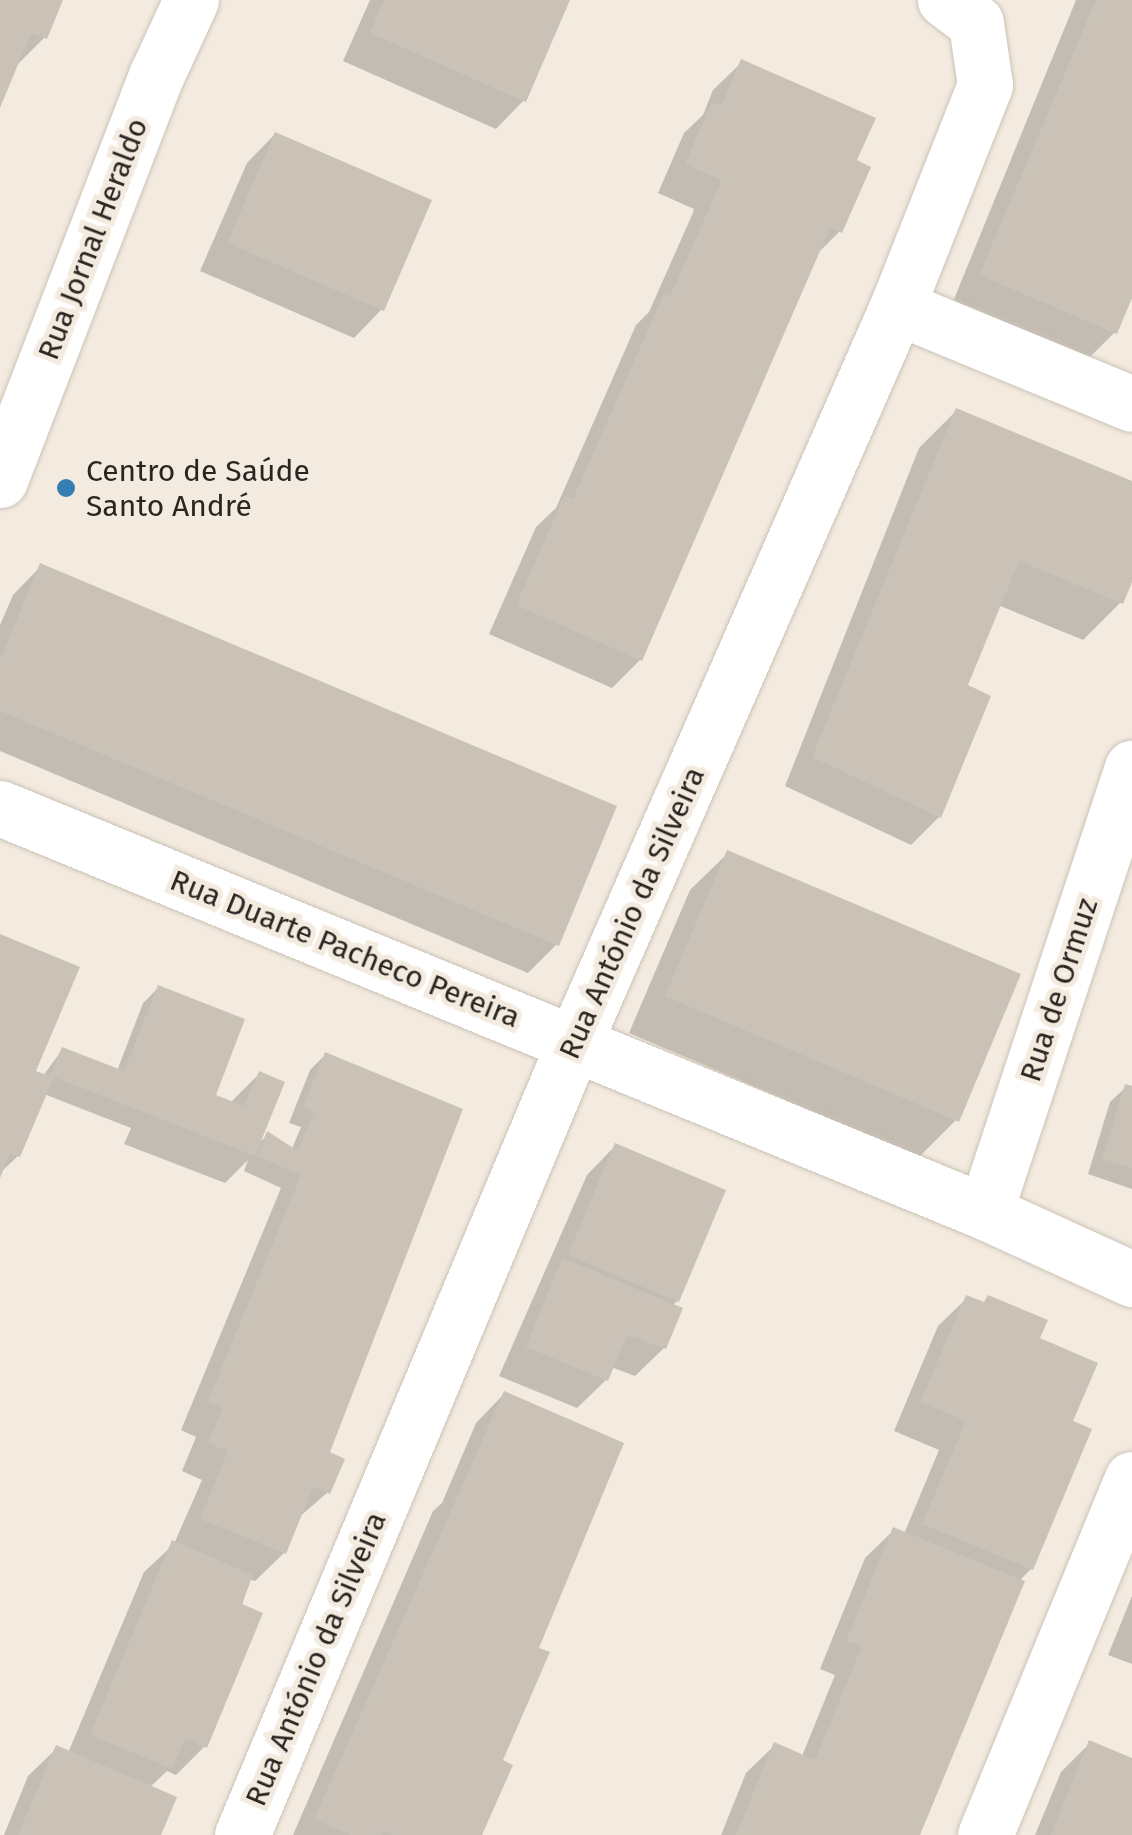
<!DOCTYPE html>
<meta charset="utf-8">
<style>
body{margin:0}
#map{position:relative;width:1132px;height:1835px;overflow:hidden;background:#f4ebe0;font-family:"Fira Sans",sans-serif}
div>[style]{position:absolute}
.shadow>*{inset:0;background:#0003}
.building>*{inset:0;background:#cac2b7}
.roads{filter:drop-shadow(0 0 2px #ccc3b8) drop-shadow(0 0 2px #ccc3b8)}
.minor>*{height:55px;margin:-27.5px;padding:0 27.5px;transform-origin:27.5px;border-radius:27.5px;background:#fff}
.tertiary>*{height:55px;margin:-27.5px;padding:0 27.5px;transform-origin:27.5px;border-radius:27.5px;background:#fff}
.dots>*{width:28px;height:28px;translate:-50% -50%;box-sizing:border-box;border:5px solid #f4ebe0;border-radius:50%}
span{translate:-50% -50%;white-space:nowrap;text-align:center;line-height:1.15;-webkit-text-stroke:10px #f4ebe0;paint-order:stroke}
.street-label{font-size:30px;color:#292622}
.poi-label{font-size:30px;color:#292622}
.left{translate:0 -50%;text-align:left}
</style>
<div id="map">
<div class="shadow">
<i style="clip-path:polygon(0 0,60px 0,45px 37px,14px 68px,0 102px)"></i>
<i style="clip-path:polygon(370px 0,567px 0,524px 100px,496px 129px,343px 61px)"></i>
<i style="clip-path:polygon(1076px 0,1132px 0,1132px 292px,1115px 332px,1086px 361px,952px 304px)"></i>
<i style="clip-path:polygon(742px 62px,853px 161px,840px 231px,815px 256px,640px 660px,612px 688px,489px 634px,536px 527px,556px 508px,636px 325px,649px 312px,692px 215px,694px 209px,658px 193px,684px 133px,703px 115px,713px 90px)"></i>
<i style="clip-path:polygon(275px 134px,382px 309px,354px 338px,200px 271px,247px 163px)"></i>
<i style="clip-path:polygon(956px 411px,1132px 484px,1132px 575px,1120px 603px,1083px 640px,998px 605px,966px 683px,939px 817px,911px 845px,785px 786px,919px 448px)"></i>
<i style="clip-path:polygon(41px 566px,557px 944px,528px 973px,0 751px,0 625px,13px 595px)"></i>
<i style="clip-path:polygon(728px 853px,956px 1120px,919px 1157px,629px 1033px,690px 890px)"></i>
<i style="clip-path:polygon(0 936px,32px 1072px,43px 1076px,62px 1050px,117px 1071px,143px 1003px,158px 988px,212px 1096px,230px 1103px,259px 1074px,257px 1145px,268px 1134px,291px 1151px,301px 1127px,289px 1123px,310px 1070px,325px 1055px,328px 1492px,297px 1519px,284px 1553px,255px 1581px,249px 1579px,205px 1746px,176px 1775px,167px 1771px,149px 1788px,159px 1835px,4px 1835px,28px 1776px,57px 1748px,68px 1753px,144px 1572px,174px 1544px,202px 1480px,182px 1471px,196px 1437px,181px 1430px,281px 1188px,244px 1171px,248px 1160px,225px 1183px,124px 1144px,131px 1128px,44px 1094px,18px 1156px,0 1173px)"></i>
<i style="clip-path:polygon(1126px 1087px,1132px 1089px,1132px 1189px,1088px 1174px,1110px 1102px)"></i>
<i style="clip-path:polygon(615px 1146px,677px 1301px,672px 1306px,664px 1348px,635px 1376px,611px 1367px,606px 1380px,577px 1408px,499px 1376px,587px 1175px)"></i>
<i style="clip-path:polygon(967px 1298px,1037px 1339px,1070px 1422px,1031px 1569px,1019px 1581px,917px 1835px,721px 1835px,746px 1773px,775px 1745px,802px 1756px,835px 1675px,820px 1669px,865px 1558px,894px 1530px,904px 1534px,939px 1450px,894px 1431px,938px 1326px)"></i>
<i style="clip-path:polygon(504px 1394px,536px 1649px,480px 1835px,293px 1835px,433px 1511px,442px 1503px,476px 1423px)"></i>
<i style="clip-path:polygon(1132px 1596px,1132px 1664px,1108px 1655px)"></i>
<i style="clip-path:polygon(1090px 1743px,1132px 1761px,1132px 1835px,1035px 1835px,1061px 1772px)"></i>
</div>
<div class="building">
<i style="clip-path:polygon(0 0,63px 0,47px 39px,31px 33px,0 108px)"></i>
<i style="clip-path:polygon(384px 0,570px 0,526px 102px,370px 33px)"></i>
<i style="clip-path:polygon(1096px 0,1132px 0,1132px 298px,1117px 334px,979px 275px)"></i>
<i style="clip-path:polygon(741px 59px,876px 118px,857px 160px,871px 167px,842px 233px,830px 228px,642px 661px,516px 605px,564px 496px,573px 499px,664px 294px,670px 297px,720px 184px,721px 180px,685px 164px,712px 102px,721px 106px)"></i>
<i style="clip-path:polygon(275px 132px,432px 200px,384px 311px,227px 243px)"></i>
<i style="clip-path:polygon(956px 408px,1132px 481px,1132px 582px,1123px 604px,1019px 561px,968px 685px,991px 696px,941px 818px,812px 757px)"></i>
<i style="clip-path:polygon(40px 563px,617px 806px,559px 946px,0 711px,0 660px)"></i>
<i style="clip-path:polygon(727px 850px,1021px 974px,959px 1122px,665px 996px)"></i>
<i style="clip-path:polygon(0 934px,80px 967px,36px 1071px,50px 1076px,62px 1047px,124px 1071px,158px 985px,245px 1019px,216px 1095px,244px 1106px,259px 1071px,285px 1082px,255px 1156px,54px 1077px,20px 1157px,10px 1154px,0 1178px)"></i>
<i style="clip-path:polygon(325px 1052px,463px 1109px,330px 1452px,345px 1459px,330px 1494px,313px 1487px,286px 1554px,200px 1519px,228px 1451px,208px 1443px,223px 1408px,208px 1401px,301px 1175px,257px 1156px,267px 1131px,298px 1151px,314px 1112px,303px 1107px)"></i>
<i style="clip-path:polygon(1125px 1084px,1132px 1086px,1132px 1168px,1102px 1159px)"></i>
<i style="clip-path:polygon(615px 1143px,726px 1190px,679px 1302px,568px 1255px)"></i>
<i style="clip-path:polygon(562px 1258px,683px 1308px,666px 1349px,627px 1335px,608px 1381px,526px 1347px)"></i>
<i style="clip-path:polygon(966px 1295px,984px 1302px,988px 1295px,1048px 1320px,1040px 1338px,1098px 1363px,1073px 1421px,1092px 1429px,1033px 1570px,922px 1524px,966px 1421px,920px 1402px)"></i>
<i style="clip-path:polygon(504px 1391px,624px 1443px,539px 1648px,550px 1652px,503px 1760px,513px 1765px,482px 1835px,393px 1835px,383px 1831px,382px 1835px,351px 1835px,314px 1819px)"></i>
<i style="clip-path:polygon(893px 1527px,1025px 1581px,920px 1835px,736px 1835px,774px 1742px,815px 1760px,862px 1646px,846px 1641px)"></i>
<i style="clip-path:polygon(172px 1540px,253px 1575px,242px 1604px,263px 1613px,207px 1748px,185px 1738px,172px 1769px,90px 1735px)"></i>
<i style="clip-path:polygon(1089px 1740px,1132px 1758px,1132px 1835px,1051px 1835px)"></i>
<i style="clip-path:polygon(56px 1745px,177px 1797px,161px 1835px,18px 1835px)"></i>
</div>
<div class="roads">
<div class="minor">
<i style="left:897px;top:307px;width:254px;rotate:22.4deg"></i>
<i style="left:0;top:808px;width:1065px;rotate:22.3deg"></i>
<i style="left:985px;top:1212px;width:162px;rotate:24.5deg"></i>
<i style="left:985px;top:1212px;width:468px;rotate:-71.7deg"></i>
<i style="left:242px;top:1835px;width:859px;rotate:-67.26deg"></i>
<i style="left:574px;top:1043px;width:804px;rotate:-66.31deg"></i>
<i style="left:897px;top:307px;width:239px;rotate:-68.4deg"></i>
<i style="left:985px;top:85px;width:63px;rotate:-98.3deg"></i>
<i style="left:976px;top:23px;width:39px;rotate:-143deg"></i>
<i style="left:985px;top:1835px;width:385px;rotate:-67.6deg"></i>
</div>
<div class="tertiary">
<i style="left:0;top:480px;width:435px;rotate:-68.9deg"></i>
<i style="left:157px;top:74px;width:81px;rotate:-65.3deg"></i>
</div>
</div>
<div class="dots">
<i style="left:66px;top:488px;background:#357eb2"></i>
</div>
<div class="street-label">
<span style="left:93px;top:239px;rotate:-69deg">Rua Jornal Heraldo</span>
<span style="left:632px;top:913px;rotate:-66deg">Rua António da Silveira</span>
<span style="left:345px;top:949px;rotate:22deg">Rua Duarte Pacheco Pereira</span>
<span style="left:1059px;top:990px;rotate:-72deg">Rua de Ormuz</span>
<span style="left:316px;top:1659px;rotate:-67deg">Rua António da Silveira</span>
</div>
<div class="poi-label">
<span class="left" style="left:86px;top:488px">Centro de Saúde<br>Santo André</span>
</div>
</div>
